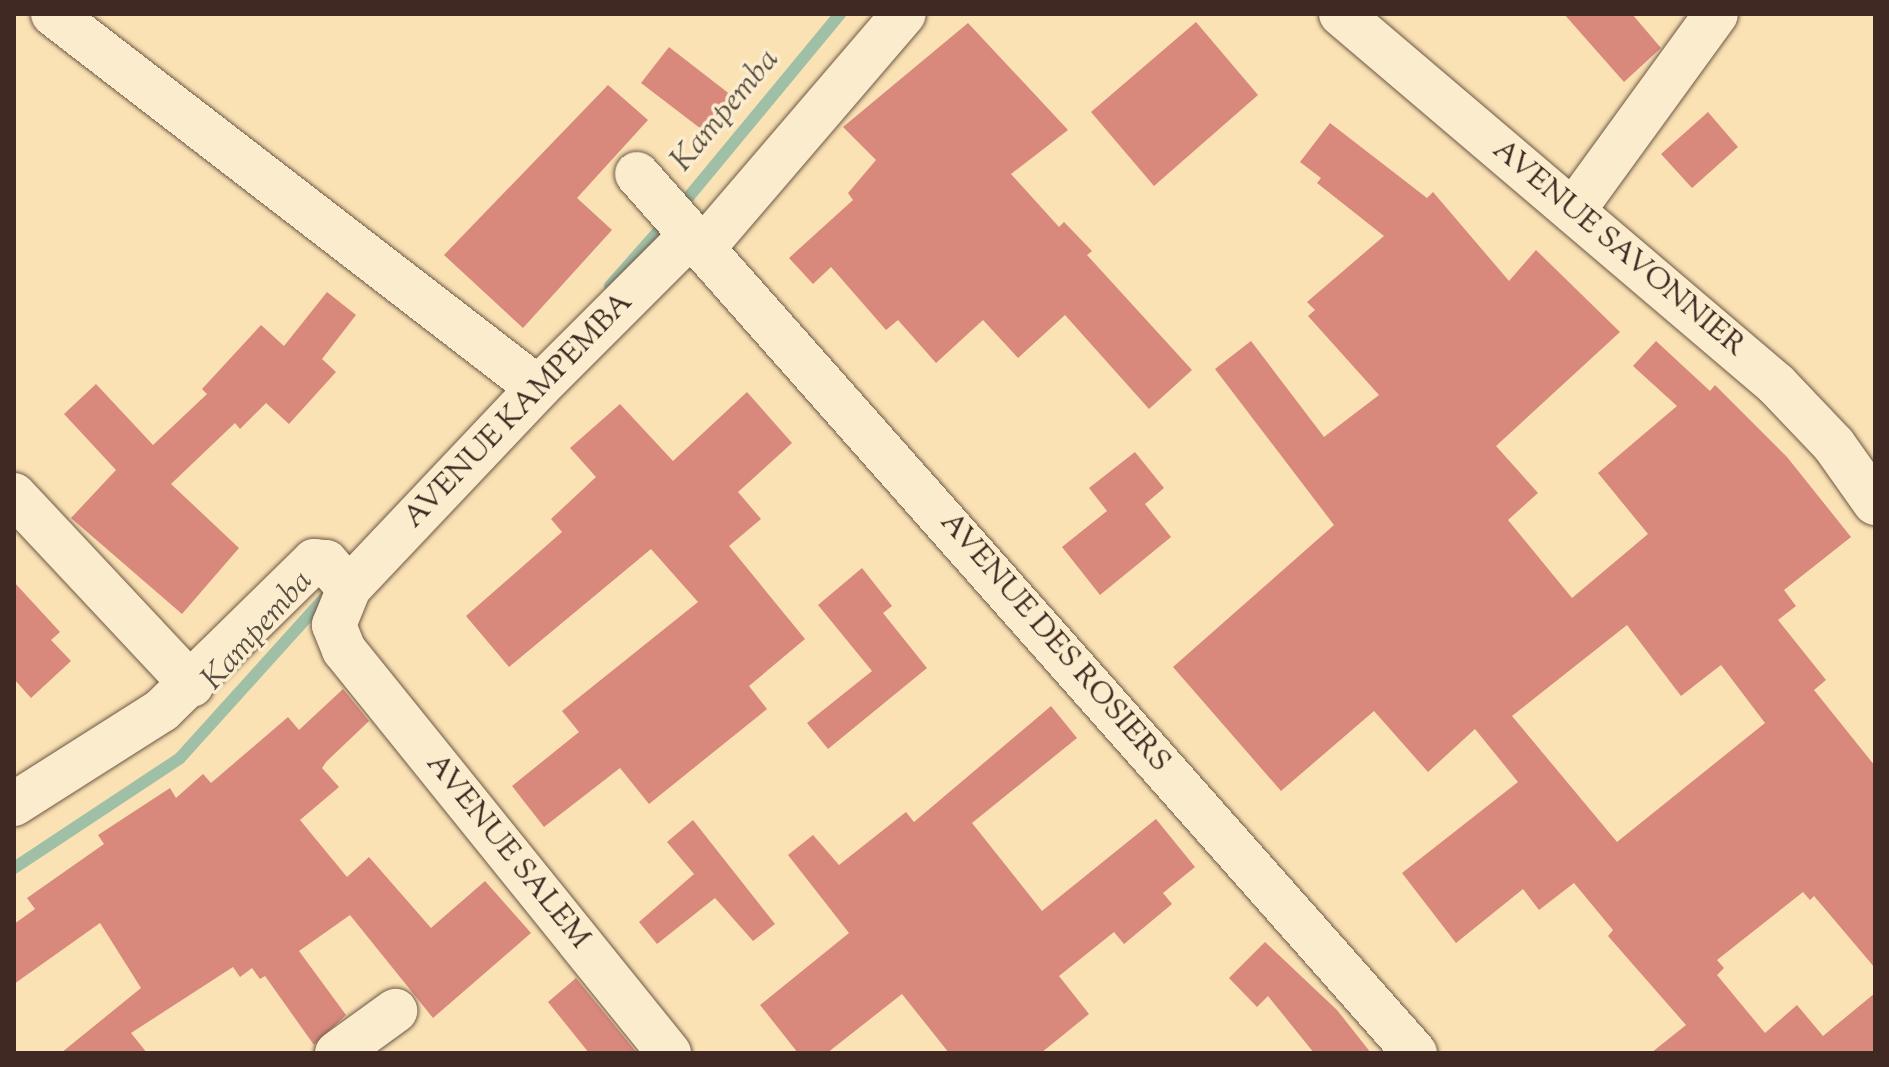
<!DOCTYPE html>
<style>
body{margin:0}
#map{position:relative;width:1889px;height:1067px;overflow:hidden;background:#fae2b4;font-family:"Sorts Mill Goudy",serif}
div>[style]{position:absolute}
.stream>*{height:12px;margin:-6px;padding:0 6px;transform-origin:6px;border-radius:6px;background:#9fbfa7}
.building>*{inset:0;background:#d9887c}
.roads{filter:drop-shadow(0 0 2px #6e5746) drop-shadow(0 0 2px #6e5746)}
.minor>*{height:44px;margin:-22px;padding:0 22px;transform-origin:22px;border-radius:22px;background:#fcecce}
span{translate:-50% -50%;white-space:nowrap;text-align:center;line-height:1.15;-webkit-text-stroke:7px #fcecce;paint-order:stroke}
.street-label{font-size:30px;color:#3f2922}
.water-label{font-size:32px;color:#574e43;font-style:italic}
.frame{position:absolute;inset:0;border:16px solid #3f2922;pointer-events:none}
</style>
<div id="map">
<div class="stream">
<i style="left:682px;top:205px;width:248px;rotate:-50.4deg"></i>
<i style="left:610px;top:286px;width:81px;rotate:-48.5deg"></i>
<i style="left:14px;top:868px;width:199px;rotate:-33.5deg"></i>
<i style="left:180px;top:758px;width:224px;rotate:-47.9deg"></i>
</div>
<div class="building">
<i style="clip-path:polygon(1564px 14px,1632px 14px,1661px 48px,1624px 82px)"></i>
<i style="clip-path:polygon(1196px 22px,1258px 95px,1154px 186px,1091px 112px)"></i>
<i style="clip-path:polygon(968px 23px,1068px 130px,1011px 174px,1059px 227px,1064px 222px,1092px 251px,1087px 255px,1192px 370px,1149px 409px,1065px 315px,1018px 358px,983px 320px,936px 363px,898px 320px,886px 330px,831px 267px,813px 284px,789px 258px,853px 200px,848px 193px,876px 160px,843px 127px)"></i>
<i style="clip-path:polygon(669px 47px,736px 99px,709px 135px,641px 83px)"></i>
<i style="clip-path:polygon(608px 85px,648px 120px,577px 198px,612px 230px,523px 328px,444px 255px)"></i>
<i style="clip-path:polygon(1708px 112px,1738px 147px,1692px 188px,1661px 154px)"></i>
<i style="clip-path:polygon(evenodd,1330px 123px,1427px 198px,1433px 192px,1509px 281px,1536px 250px,1620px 332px,1496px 446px,1538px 493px,1508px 520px,1572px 598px,1648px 534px,1598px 473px,1677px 406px,1633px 366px,1656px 341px,1710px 391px,1715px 385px,1787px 457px,1851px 537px,1784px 590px,1796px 606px,1778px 620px,1826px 680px,1814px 690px,1875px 766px,1875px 968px,1814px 896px,1810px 900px,1803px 892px,1717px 960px,1724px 968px,1717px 975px,1765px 1033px,1797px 1005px,1823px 1036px,1875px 993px,1875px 1053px,1651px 1053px,1686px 1025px,1608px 936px,1613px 930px,1574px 883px,1539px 910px,1523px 889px,1456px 943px,1402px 873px,1518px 782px,1475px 729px,1428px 772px,1374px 711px,1281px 791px,1173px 667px,1334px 525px,1215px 369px,1251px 341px,1324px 437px,1379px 395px,1308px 316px,1315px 310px,1307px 302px,1384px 236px,1317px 183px,1321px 178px,1300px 162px,1330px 123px,1627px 625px,1681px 696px,1721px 665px,1765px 723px,1617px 842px,1512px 716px,1627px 625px)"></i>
<i style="clip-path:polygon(327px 292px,356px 315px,322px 359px,336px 372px,289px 424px,266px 403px,240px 429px,235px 423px,171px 484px,239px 548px,182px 614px,71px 518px,116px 470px,64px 414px,96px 384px,153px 445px,207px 394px,202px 389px,261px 325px,284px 346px)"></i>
<i style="clip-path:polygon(747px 392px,792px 443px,738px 492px,761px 519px,729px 546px,805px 639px,749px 686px,767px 709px,649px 804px,620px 768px,544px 827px,512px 786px,579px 732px,562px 711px,698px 602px,651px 549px,509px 667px,466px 616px,562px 532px,551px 519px,596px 477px,570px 448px,620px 404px,673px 461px)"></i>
<i style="clip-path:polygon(1135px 452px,1164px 488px,1145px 504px,1171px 537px,1100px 595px,1062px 547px,1107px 511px,1089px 488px)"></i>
<i style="clip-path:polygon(862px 568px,892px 606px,883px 613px,927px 668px,828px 749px,807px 723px,872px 671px,818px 605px)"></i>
<i style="clip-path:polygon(14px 582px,60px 632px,51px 640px,71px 661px,31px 698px,14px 679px)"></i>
<i style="clip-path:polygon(343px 689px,369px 721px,326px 762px,322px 768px,339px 787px,300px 820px,347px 877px,369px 857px,431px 928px,485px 881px,531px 933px,433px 1018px,350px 915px,299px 951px,346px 1015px,314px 1045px,265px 976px,260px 979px,252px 968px,240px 977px,233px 967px,131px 1033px,147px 1053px,61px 1053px,141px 988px,100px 923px,14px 984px,14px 924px,35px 909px,27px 898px,104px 844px,98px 835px,170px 788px,176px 798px,203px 774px,211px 783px,288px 717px,299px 730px)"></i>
<i style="clip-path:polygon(1051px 706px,1077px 738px,972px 823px,1042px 911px,1156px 819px,1195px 867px,1163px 893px,1172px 904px,1124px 944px,1114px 932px,1059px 976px,1089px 1014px,1041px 1053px,949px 1053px,902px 994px,827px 1053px,798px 1053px,760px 1005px,849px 933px,788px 855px,813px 835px,839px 865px,906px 812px,914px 822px)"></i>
<i style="clip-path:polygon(693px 820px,775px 924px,753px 941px,715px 898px,657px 944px,639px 922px,694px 874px,667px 842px)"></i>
<i style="clip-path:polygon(1265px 942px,1337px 1010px,1371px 1053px,1314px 1053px,1268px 996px,1257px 1007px,1229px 978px)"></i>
<i style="clip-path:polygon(576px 978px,637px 1053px,589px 1053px,548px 1002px)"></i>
</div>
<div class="roads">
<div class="minor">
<i style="left:53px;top:14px;width:612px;rotate:37.64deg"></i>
<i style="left:1341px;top:14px;width:571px;rotate:40.38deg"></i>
<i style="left:1776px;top:384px;width:84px;rotate:46.4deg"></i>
<i style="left:1834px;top:445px;width:71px;rotate:54.7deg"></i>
<i style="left:637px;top:174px;width:1174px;rotate:48.49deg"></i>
<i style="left:1573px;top:211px;width:243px;rotate:-54deg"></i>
<i style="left:704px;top:247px;width:307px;rotate:-49.4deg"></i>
<i style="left:14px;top:495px;width:260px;rotate:46.9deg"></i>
<i style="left:14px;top:804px;width:175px;rotate:-32.4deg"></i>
<i style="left:162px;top:710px;width:213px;rotate:-44.4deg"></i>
<i style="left:314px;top:561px;width:12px;rotate:5deg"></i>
<i style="left:326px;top:562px;width:35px;rotate:49deg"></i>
<i style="left:337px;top:1053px;width:72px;rotate:-35.9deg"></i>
<i style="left:669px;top:1053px;width:518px;rotate:-128.88deg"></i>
<i style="left:344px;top:650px;width:27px;rotate:-112deg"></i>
<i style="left:334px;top:625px;width:40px;rotate:-68deg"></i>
<i style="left:349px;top:588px;width:275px;rotate:-46.6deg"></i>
<i style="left:538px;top:388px;width:216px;rotate:-45deg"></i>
</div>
</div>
<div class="street-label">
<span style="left:1618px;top:249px;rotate:40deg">AVENUE SAVONNIER</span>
<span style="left:519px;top:411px;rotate:-46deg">AVENUE KAMPEMBA</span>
<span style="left:1054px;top:643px;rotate:49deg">AVENUE DES ROSIERS</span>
<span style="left:507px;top:852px;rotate:51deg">AVENUE SALEM</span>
</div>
<div class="water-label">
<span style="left:726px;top:111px;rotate:-50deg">Kampemba</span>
<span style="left:258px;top:631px;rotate:-48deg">Kampemba</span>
</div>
<div class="frame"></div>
</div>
